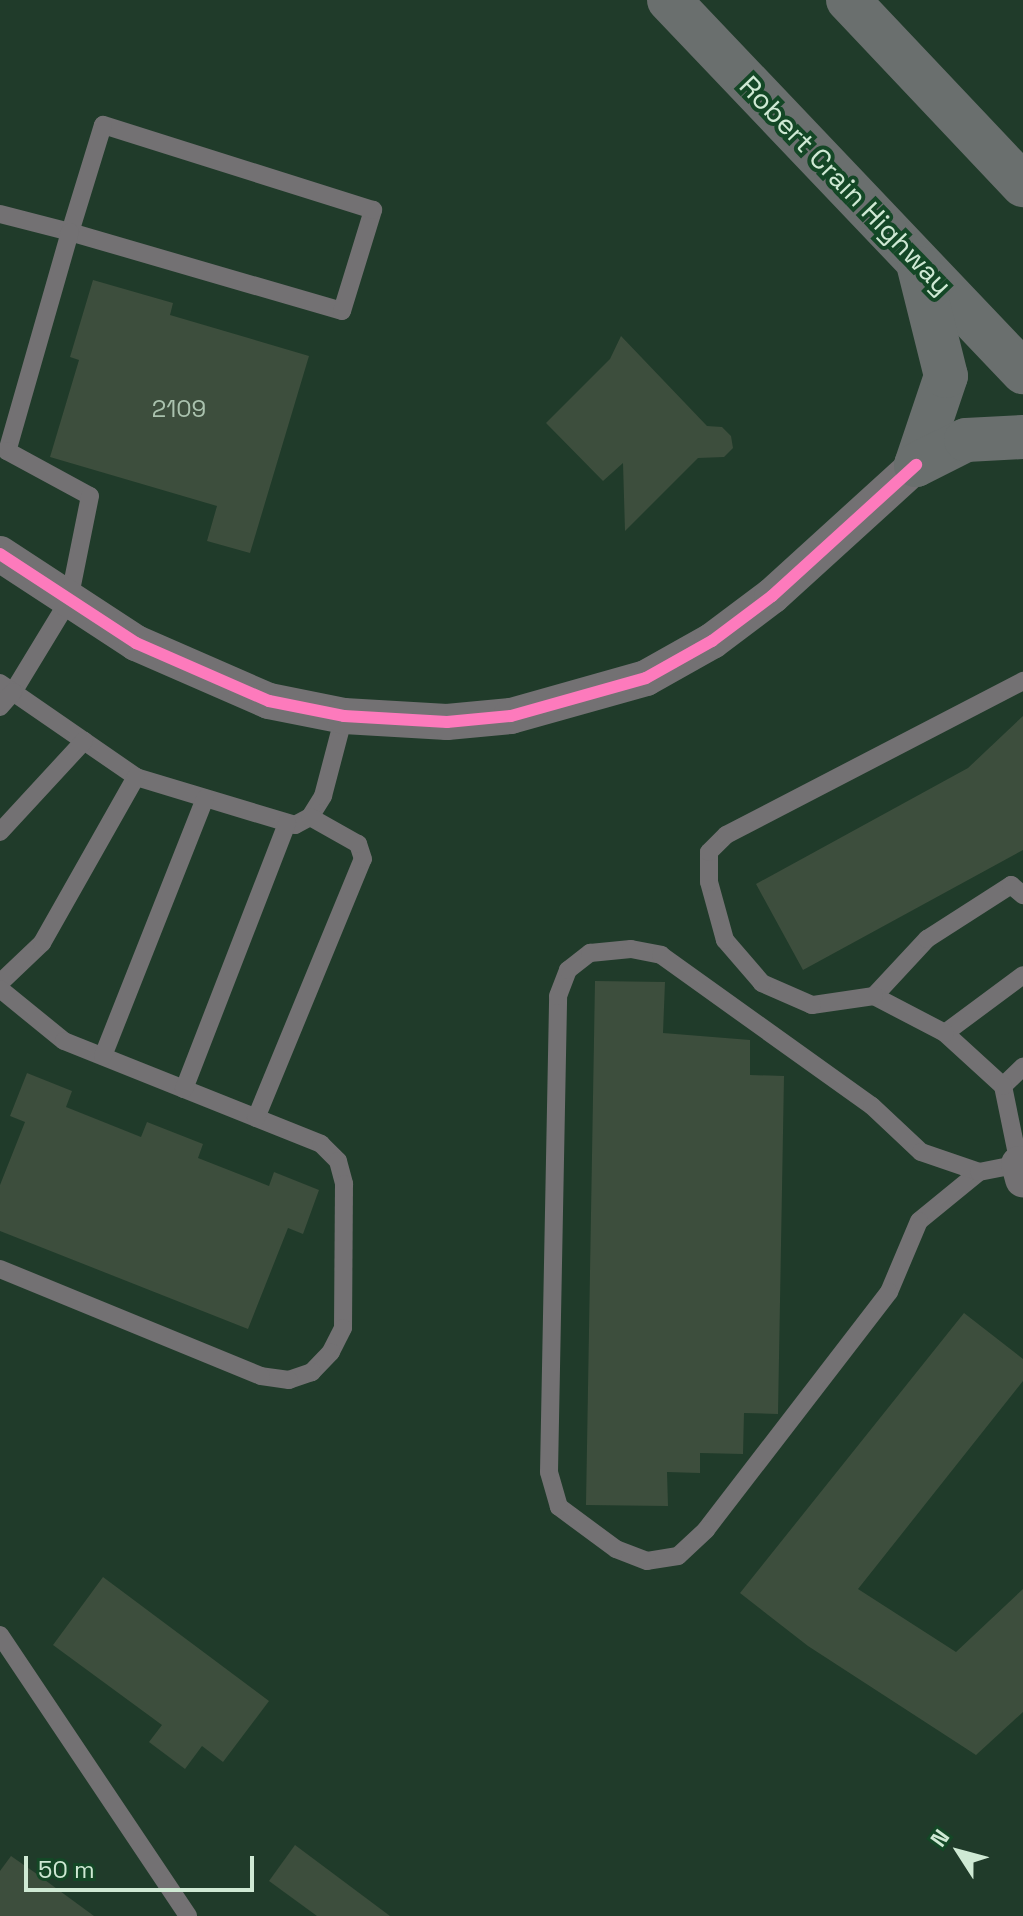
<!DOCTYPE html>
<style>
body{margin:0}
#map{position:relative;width:1023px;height:1916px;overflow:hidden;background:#203b2a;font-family:"Space Grotesk",sans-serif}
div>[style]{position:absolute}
.building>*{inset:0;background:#3d4e3d}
.service>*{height:18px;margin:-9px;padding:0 9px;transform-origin:9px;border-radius:9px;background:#737173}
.minor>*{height:36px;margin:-18px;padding:0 18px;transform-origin:18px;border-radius:18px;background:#737173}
.trunk>*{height:44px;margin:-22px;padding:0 22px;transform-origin:22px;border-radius:22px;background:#6a6f6e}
.cycleway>*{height:12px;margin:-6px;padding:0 6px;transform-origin:6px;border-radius:6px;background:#fd7abc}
span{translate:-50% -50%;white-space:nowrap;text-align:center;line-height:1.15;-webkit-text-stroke:8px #144726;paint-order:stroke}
.number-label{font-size:24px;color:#aac2ae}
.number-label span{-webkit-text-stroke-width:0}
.street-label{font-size:28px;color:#cfe9d4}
.north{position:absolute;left:919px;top:1812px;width:80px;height:80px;-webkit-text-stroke:6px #144726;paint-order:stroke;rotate:306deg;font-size:22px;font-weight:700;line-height:32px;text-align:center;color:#cfe9d4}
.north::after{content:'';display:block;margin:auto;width:28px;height:36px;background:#cfe9d4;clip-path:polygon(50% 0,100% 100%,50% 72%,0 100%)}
.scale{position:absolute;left:24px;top:1856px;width:230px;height:36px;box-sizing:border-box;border:4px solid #cfe9d4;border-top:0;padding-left:10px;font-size:24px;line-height:28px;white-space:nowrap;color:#cfe9d4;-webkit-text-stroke:6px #144726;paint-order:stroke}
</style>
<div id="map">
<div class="building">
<i style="clip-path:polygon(93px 280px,173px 303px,170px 315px,309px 356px,250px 553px,207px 541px,217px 506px,50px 457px,79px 360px,70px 357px)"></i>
<i style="clip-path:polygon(621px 336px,707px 426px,722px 427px,731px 436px,733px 448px,724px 457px,698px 458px,625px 531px,623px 463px,603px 481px,546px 423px,610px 359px)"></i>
<i style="clip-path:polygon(1023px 716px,1023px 850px,803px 970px,756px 884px,968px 768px)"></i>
<i style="clip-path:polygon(595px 981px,665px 982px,663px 1033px,750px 1040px,750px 1075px,784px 1076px,778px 1414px,744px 1413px,743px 1454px,700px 1453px,700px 1473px,667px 1472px,668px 1506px,586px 1505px)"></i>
<i style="clip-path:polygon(27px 1073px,72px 1091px,66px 1107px,141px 1137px,147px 1122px,203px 1144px,198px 1158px,269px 1186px,274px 1172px,319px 1190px,303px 1234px,288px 1228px,248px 1329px,0 1231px,0 1185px,25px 1122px,10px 1116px)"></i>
<i style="clip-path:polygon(964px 1313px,1023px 1359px,1023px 1381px,858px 1589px,956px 1652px,1023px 1589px,1023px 1712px,976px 1755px,808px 1646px,740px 1593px)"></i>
<i style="clip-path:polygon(103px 1577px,269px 1701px,223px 1762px,202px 1746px,185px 1769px,149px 1742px,162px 1725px,53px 1645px)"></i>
<i style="clip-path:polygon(295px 1845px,390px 1916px,317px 1916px,269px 1881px)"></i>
<i style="clip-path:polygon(11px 1856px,34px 1872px,94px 1916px,0 1916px,0 1871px)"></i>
</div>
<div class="service">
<i style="left:0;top:214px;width:72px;rotate:14.4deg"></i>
<i style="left:70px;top:232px;width:283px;rotate:16.2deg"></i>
<i style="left:342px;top:311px;width:106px;rotate:-72.9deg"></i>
<i style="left:373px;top:210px;width:283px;rotate:-162.5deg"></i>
<i style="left:103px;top:125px;width:112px;rotate:107.1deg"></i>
<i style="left:70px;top:232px;width:228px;rotate:106deg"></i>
<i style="left:7px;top:451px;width:94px;rotate:28.5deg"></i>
<i style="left:90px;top:496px;width:106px;rotate:101.4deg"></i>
<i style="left:69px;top:600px;width:108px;rotate:121.3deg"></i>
<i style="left:13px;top:692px;width:150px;rotate:34.6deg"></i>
<i style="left:136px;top:777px;width:166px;rotate:16.8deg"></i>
<i style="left:295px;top:825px;width:17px;rotate:-28deg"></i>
<i style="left:310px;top:817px;width:25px;rotate:-58deg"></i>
<i style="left:323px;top:796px;width:83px;rotate:-75.3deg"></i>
<i style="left:0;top:683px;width:16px;rotate:35deg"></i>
<i style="left:13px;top:692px;width:20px;rotate:131deg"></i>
<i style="left:0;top:832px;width:124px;rotate:-47.3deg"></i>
<i style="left:0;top:983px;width:58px;rotate:-43.6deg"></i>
<i style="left:42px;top:943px;width:191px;rotate:-60.5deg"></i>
<i style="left:0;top:989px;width:82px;rotate:39.1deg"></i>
<i style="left:64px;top:1041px;width:277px;rotate:21.8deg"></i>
<i style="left:321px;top:1144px;width:24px;rotate:45deg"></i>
<i style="left:338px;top:1161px;width:24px;rotate:75deg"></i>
<i style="left:344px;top:1184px;width:144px;rotate:90.4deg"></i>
<i style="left:343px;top:1328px;width:27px;rotate:117deg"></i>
<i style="left:331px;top:1352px;width:28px;rotate:134deg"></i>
<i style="left:312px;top:1372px;width:24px;rotate:161deg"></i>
<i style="left:289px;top:1380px;width:28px;rotate:-172deg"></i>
<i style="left:261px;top:1376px;width:282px;rotate:-157.7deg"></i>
<i style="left:874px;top:996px;width:78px;rotate:-47.1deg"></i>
<i style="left:927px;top:939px;width:100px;rotate:-32.7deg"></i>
<i style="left:1011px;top:885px;width:16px;rotate:40deg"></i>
<i style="left:945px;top:1033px;width:97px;rotate:-36.6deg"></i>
<i style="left:103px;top:1056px;width:277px;rotate:-68.4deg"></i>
<i style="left:1003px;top:1086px;width:28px;rotate:-44deg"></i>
<i style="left:184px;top:1089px;width:285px;rotate:-68.8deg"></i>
<i style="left:256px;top:1118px;width:280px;rotate:-67.6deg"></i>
<i style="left:363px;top:859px;width:16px;rotate:-108deg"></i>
<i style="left:358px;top:844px;width:55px;rotate:-150.6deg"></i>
<i style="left:979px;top:1172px;width:77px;rotate:140.8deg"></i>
<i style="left:919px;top:1221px;width:77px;rotate:112.9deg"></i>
<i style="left:889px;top:1292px;width:300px;rotate:127.6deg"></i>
<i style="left:706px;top:1530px;width:38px;rotate:137deg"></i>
<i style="left:678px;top:1556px;width:31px;rotate:171deg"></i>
<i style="left:647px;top:1561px;width:33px;rotate:-159deg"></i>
<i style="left:616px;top:1549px;width:71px;rotate:-143.6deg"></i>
<i style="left:559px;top:1507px;width:36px;rotate:-106deg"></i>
<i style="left:549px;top:1472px;width:476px;rotate:-88.9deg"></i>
<i style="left:558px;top:996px;width:28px;rotate:-69deg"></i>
<i style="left:568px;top:970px;width:28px;rotate:-38deg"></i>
<i style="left:590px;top:953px;width:41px;rotate:-5.6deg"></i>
<i style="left:631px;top:949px;width:31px;rotate:11deg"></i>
<i style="left:661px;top:955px;width:259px;rotate:35.6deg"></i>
<i style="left:872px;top:1106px;width:67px;rotate:43.2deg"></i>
<i style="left:921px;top:1152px;width:61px;rotate:19deg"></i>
<i style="left:979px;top:1172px;width:41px;rotate:-11.3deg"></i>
<i style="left:1019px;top:1164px;width:80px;rotate:-101.6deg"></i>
<i style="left:1003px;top:1086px;width:79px;rotate:-137.6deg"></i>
<i style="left:945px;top:1033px;width:80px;rotate:-152.5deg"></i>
<i style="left:874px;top:996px;width:63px;rotate:171.7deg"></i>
<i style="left:812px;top:1005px;width:55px;rotate:-156.3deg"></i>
<i style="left:762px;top:983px;width:57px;rotate:-130.7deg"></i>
<i style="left:725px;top:940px;width:60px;rotate:-105.4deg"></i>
<i style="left:709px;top:882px;width:30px;rotate:-90deg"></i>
<i style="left:709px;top:852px;width:24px;rotate:-45deg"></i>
<i style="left:726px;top:835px;width:335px;rotate:-27.4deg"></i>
<i style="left:0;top:1635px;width:338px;rotate:56.2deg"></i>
</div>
<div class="minor">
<i style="left:0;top:554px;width:163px;rotate:33.2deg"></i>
<i style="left:136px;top:643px;width:145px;rotate:23.6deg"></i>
<i style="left:269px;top:701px;width:76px;rotate:11.3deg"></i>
<i style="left:344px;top:716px;width:103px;rotate:3.3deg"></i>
<i style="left:447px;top:722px;width:64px;rotate:-5.4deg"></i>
<i style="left:511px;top:716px;width:140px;rotate:-15.7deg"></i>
<i style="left:646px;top:678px;width:76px;rotate:-29.3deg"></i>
<i style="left:712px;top:641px;width:75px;rotate:-36.9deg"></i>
<i style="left:772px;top:596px;width:195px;rotate:-42.3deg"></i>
<i style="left:1019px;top:1164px;width:16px;rotate:75deg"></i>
</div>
<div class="trunk">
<i style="left:669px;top:0;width:514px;rotate:46.42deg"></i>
<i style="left:848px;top:0;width:255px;rotate:46.6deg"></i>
<i style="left:916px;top:465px;width:94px;rotate:-71.4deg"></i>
<i style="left:946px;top:376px;width:111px;rotate:-104deg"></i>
<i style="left:916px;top:465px;width:56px;rotate:-26.6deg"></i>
<i style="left:966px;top:440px;width:57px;rotate:-3deg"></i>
</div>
<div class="cycleway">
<i style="left:0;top:554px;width:163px;rotate:33.2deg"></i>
<i style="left:136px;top:643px;width:145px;rotate:23.6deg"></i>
<i style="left:269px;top:701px;width:76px;rotate:11.3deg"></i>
<i style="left:344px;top:716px;width:103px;rotate:3.3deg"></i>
<i style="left:447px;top:722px;width:64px;rotate:-5.4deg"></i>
<i style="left:511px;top:716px;width:140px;rotate:-15.7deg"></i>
<i style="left:646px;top:678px;width:76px;rotate:-29.3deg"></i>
<i style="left:712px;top:641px;width:75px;rotate:-36.9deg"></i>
<i style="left:772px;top:596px;width:195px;rotate:-42.3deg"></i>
</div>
<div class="number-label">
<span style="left:179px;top:409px">2109</span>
</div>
<div class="street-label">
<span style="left:846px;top:185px;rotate:46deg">Robert Crain Highway</span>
</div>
<div class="north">N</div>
<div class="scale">50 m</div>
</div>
